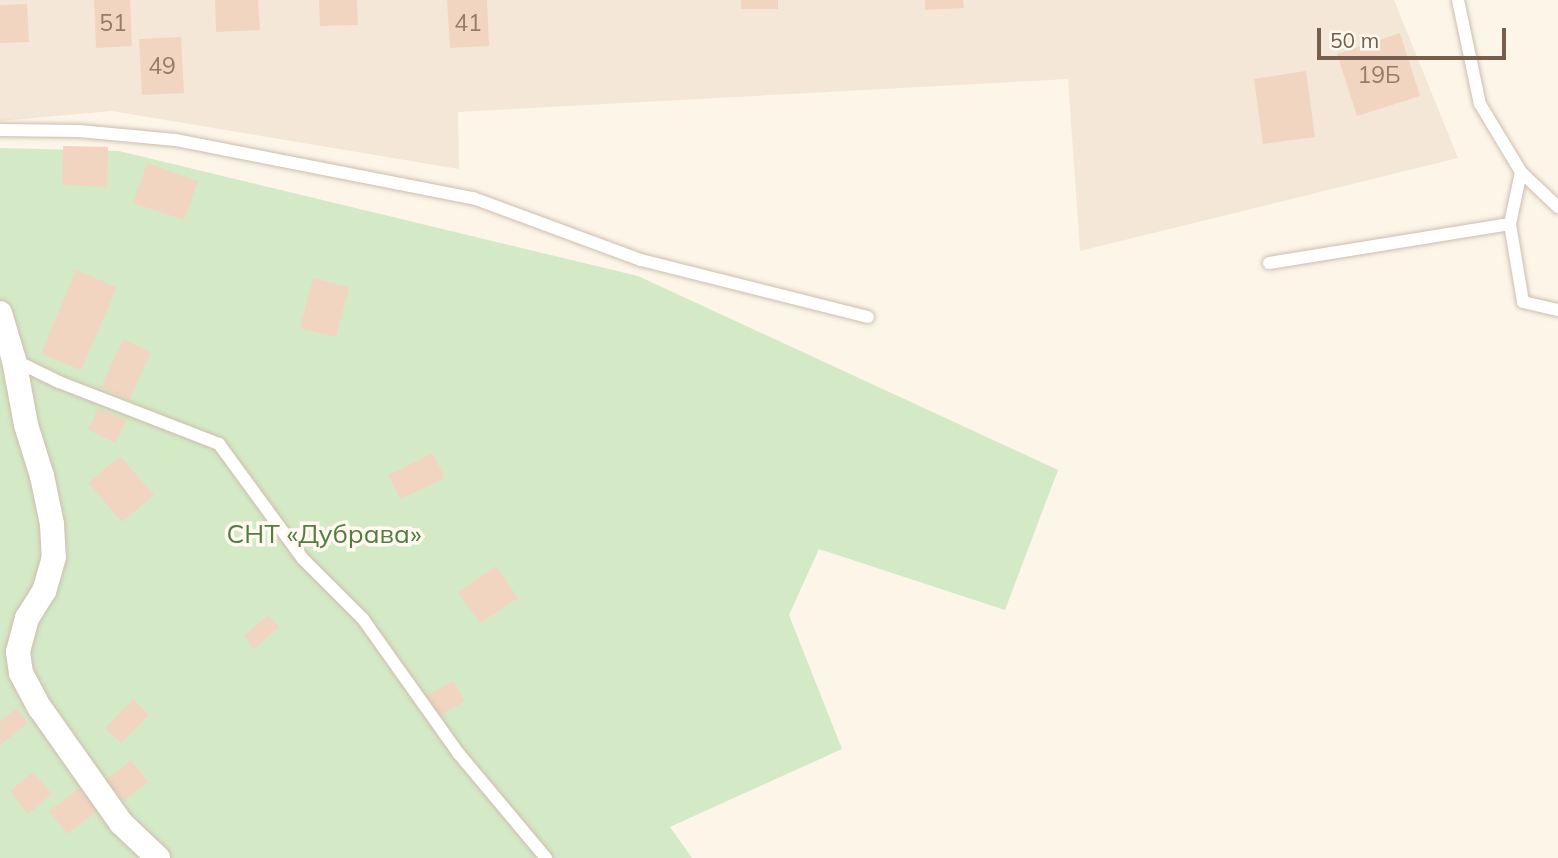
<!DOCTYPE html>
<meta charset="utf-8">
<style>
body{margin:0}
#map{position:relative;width:1558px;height:858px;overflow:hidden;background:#fcf5e8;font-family:Mulish,sans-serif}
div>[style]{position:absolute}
.residential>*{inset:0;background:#f4e7d7}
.green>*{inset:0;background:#d4eac6}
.building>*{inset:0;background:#f1d5c0}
.roads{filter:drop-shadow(0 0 2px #cebdae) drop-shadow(0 0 2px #cebdae)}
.lane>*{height:12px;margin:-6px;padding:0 6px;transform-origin:6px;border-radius:6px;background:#fff}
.street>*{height:24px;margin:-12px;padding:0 12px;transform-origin:12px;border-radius:12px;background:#fff}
span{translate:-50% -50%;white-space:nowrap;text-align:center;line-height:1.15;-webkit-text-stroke:7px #fff9ef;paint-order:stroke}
.number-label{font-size:23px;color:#957b69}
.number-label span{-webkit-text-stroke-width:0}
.park-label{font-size:26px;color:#537c44}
.scale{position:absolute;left:1317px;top:28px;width:189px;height:32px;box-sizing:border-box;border:4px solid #765d4c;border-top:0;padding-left:9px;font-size:21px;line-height:24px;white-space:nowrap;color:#765d4c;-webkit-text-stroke:5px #fff9ef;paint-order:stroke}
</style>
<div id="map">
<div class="residential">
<i style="clip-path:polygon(0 0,1394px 0,1458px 158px,1080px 251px,1068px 79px,458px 112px,459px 169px,112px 111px,0 121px)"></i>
</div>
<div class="green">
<i style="clip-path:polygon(0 148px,119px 151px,638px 276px,1058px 470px,1005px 610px,819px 549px,789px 615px,842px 749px,670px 827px,692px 858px,0 858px)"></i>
</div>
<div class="building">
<i style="clip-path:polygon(94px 0,130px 0,132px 46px,96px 48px)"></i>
<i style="clip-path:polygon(215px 0,258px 0,260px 30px,216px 32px)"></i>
<i style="clip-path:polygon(319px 0,357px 0,358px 25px,320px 26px)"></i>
<i style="clip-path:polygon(447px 0,487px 0,489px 46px,450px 48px)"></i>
<i style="clip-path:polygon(741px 0,778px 0,778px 9px,741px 9px)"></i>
<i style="clip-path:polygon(925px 0,963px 0,964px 8px,925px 10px)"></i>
<i style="clip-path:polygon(27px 4px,29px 42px,0 43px,0 5px)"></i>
<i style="clip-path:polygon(1400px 33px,1420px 96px,1357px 116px,1337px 54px)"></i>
<i style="clip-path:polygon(181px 37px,184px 93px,142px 95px,139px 39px)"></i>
<i style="clip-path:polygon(1306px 71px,1315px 137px,1263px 144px,1254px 79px)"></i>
<i style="clip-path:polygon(63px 146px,108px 147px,107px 187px,62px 185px)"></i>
<i style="clip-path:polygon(147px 163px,198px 181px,184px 220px,133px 203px)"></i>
<i style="clip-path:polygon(76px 270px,117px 287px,81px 370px,41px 354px)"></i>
<i style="clip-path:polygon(313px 278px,349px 287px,336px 337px,300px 328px)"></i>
<i style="clip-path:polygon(123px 339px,151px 352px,129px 400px,101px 387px)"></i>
<i style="clip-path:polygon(98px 408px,126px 420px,116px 443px,88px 430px)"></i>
<i style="clip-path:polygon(432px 453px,445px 478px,400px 499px,388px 475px)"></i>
<i style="clip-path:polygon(120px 456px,154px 495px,122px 522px,88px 483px)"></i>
<i style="clip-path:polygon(496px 566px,518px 598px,480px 623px,458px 592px)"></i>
<i style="clip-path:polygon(268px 615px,279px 627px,254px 649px,244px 636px)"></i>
<i style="clip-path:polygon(453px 681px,465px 701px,438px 717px,426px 696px)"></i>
<i style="clip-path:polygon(133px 699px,149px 715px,121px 743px,105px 728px)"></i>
<i style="clip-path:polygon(17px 708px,28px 723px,0 745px,0 721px)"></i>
<i style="clip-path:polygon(131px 760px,148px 782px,123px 801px,106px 780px)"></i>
<i style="clip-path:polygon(33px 772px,52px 794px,28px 814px,10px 791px)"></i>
<i style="clip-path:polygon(79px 788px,97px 811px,67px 834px,49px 811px)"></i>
</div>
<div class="roads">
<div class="lane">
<i style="left:1458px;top:0;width:106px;rotate:78.1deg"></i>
<i style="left:1480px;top:104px;width:79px;rotate:58.9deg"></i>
<i style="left:1521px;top:172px;width:51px;rotate:43.4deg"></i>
<i style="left:0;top:130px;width:79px;rotate:0.7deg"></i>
<i style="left:79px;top:131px;width:97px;rotate:5.3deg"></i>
<i style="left:176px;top:140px;width:303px;rotate:11.1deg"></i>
<i style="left:473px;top:198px;width:179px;rotate:20.3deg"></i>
<i style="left:641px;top:260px;width:234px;rotate:14.1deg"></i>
<i style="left:1521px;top:172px;width:53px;rotate:101.9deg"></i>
<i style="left:1510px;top:224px;width:79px;rotate:80.5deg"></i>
<i style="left:1523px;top:302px;width:36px;rotate:13deg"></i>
<i style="left:1269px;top:263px;width:244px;rotate:-9.2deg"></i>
<i style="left:14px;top:360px;width:50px;rotate:26.1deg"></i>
<i style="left:59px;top:382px;width:172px;rotate:21.2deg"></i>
<i style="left:219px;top:444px;width:142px;rotate:53.9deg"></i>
<i style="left:303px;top:559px;width:85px;rotate:45deg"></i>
<i style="left:363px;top:619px;width:166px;rotate:54.6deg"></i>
<i style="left:459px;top:754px;width:136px;rotate:50.1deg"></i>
</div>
<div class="street">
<i style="left:0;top:313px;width:49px;rotate:73.4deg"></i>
<i style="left:14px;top:360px;width:66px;rotate:79.5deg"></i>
<i style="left:26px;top:425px;width:53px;rotate:72.6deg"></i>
<i style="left:42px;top:476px;width:49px;rotate:78.2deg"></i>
<i style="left:52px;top:524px;width:33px;rotate:87deg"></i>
<i style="left:54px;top:557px;width:35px;rotate:106deg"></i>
<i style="left:44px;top:591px;width:32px;rotate:122deg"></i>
<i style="left:27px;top:618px;width:35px;rotate:105deg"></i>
<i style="left:18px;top:652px;width:21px;rotate:82deg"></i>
<i style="left:21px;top:673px;width:40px;rotate:62deg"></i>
<i style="left:40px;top:708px;width:141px;rotate:54.8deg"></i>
<i style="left:121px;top:823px;width:51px;rotate:43.4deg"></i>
</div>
</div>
<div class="number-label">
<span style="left:113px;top:23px">51</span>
<span style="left:468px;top:23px">41</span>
<span style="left:162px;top:66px">49</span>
<span style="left:1379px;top:75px">19Б</span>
</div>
<div class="park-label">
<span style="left:324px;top:534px">СНТ «Дубрава»</span>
</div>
<div class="scale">50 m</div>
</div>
